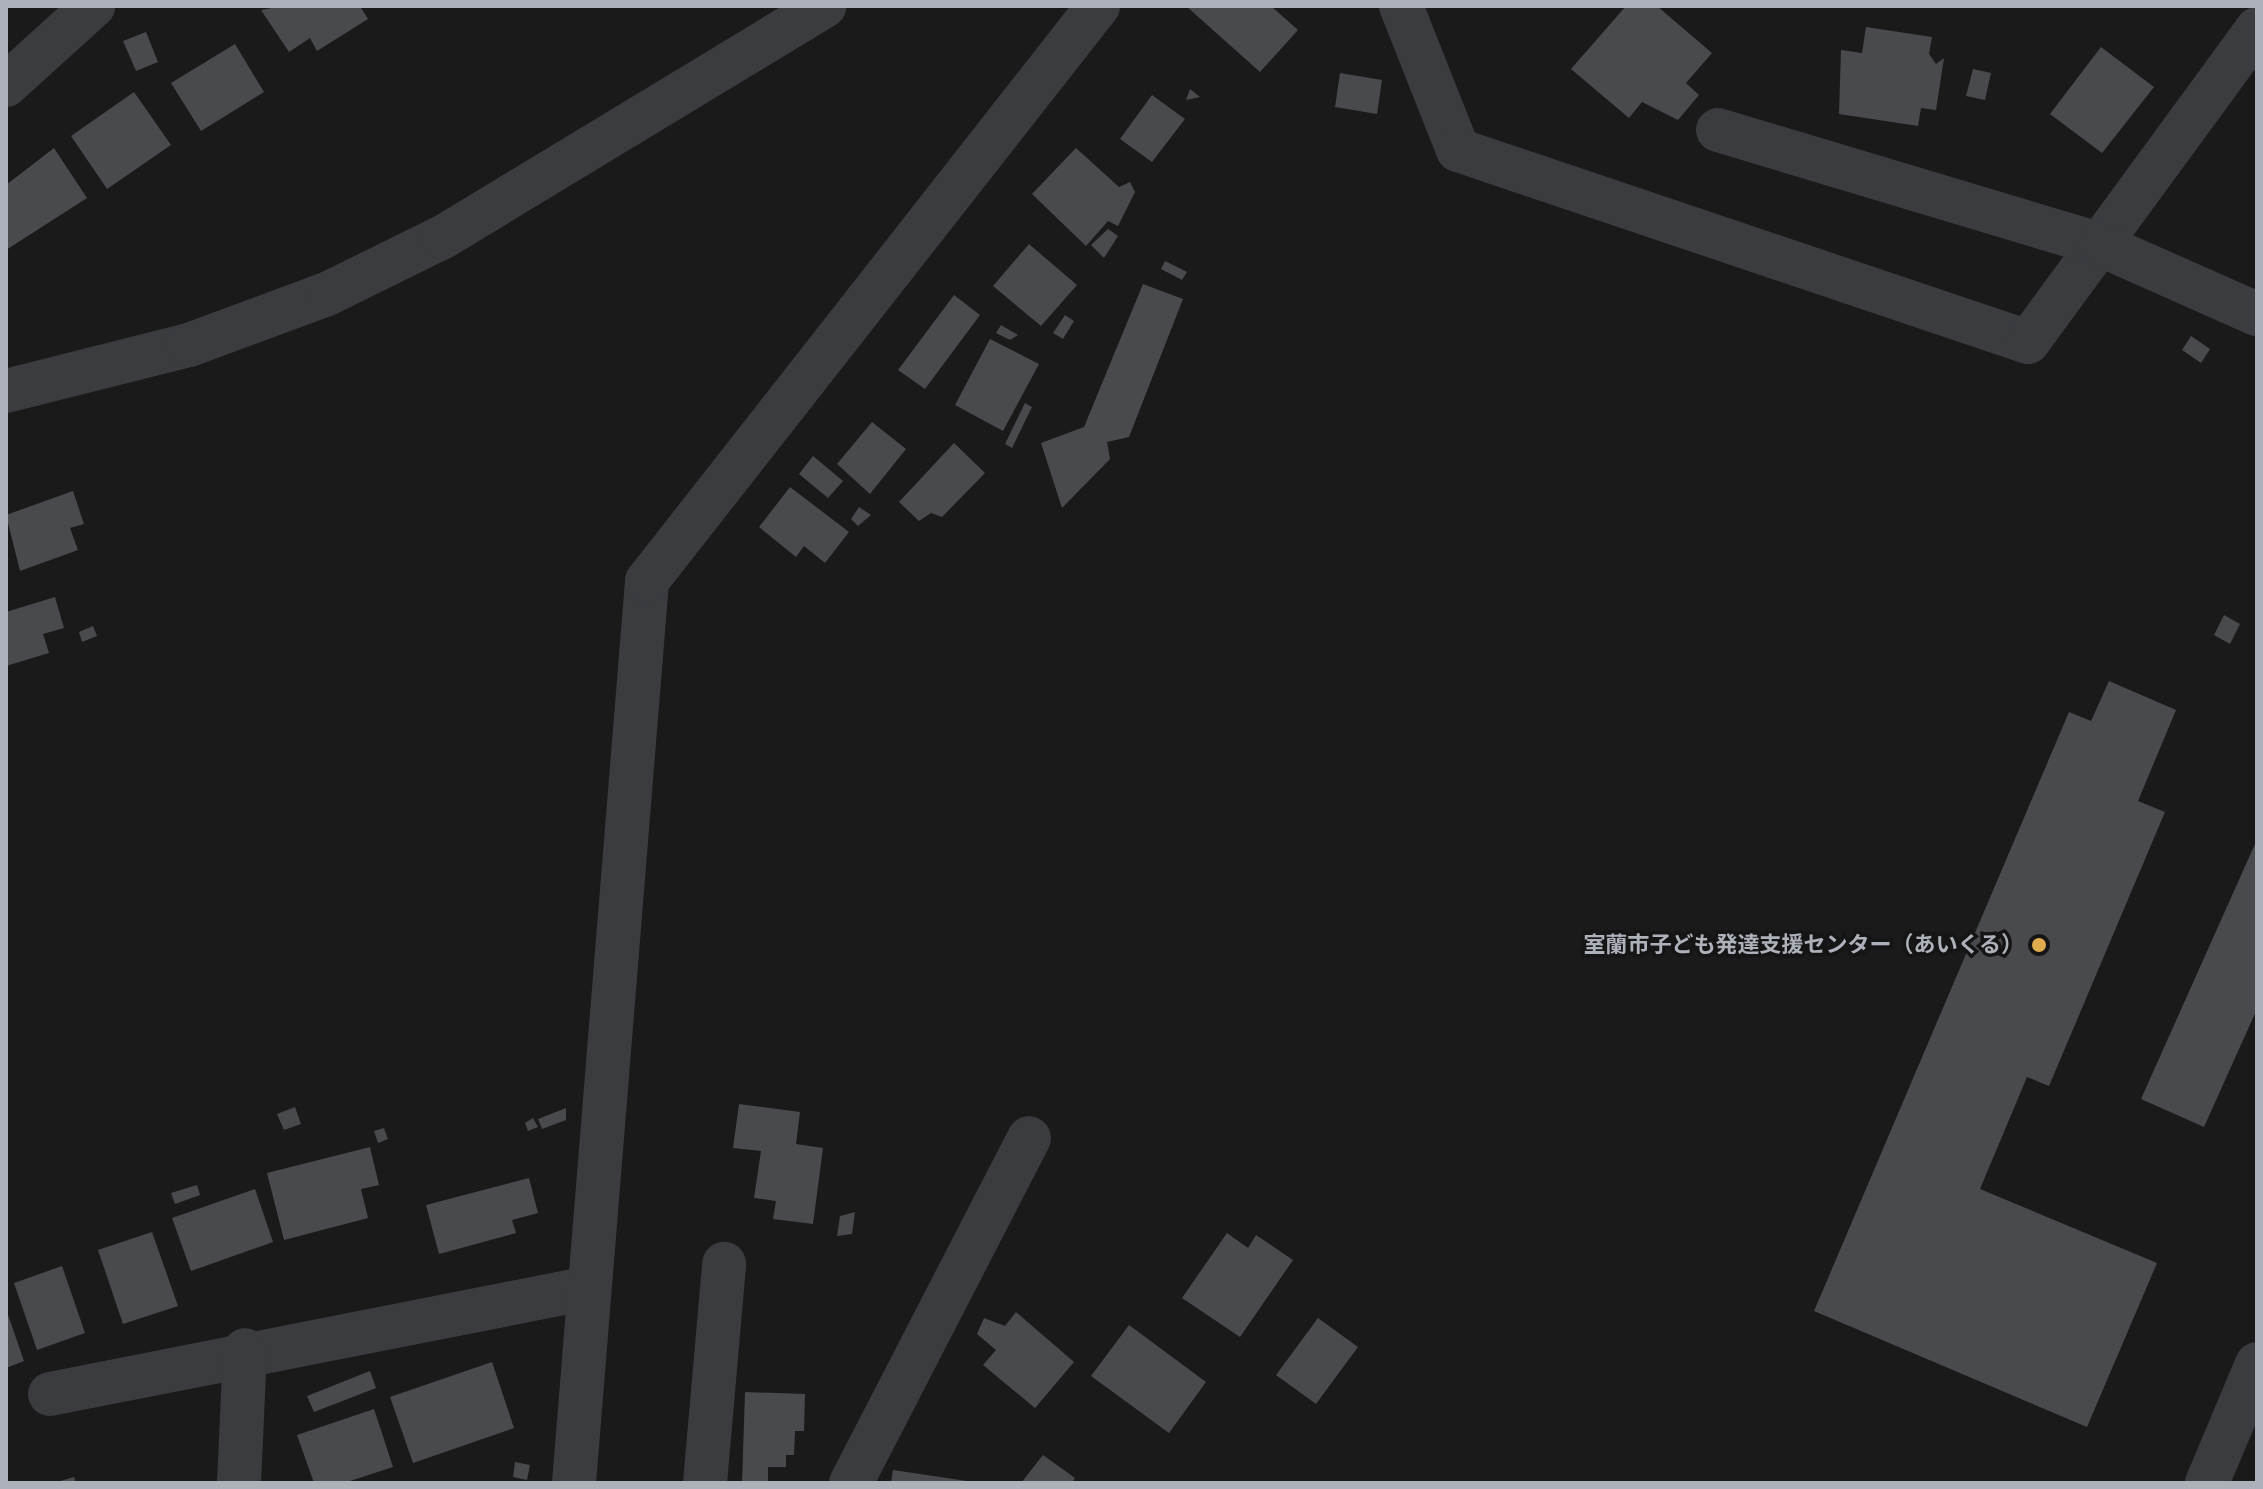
<!DOCTYPE html>
<meta charset="utf-8">
<style>
body{margin:0}
#map{position:relative;width:2263px;height:1489px;overflow:hidden;background:#1a1a1b;font-family:"Archivo Narrow","Noto Sans JP",sans-serif}
div>[style]{position:absolute}
.building>*{inset:0;background:#494a4e}
.minor>*{height:44px;margin:-22px;padding:0 22px;transform-origin:22px;border-radius:22px;background:#3b3c40}
.dots>*{width:22px;height:22px;translate:-50% -50%;box-sizing:border-box;border:4px solid #151516;border-radius:50%}
span{translate:-50% -50%;white-space:nowrap;text-align:center;line-height:1.15;-webkit-text-stroke:7px #151516;paint-order:stroke}
.poi-label{font-size:22px;color:#adb1ba;font-weight:700}
.right{translate:-100% -50%;text-align:right}
.frame{position:absolute;inset:0;border:8px solid #adb1ba;pointer-events:none}
</style>
<div id="map">
<div class="building">
<i style="clip-path:polygon(283px 6px,360px 6px,368px 19px,317px 51px,310px 38px,289px 52px,261px 10px)"></i>
<i style="clip-path:polygon(1186px 6px,1271px 6px,1298px 30px,1260px 72px)"></i>
<i style="clip-path:polygon(1626px 6px,1657px 6px,1712px 53px,1686px 83px,1699px 95px,1678px 120px,1642px 102px,1629px 118px,1571px 69px)"></i>
<i style="clip-path:polygon(1866px 27px,1932px 37px,1929px 54px,1936px 64px,1944px 58px,1936px 110px,1921px 108px,1918px 126px,1839px 114px,1841px 50px,1862px 53px)"></i>
<i style="clip-path:polygon(146px 32px,158px 62px,136px 71px,123px 41px)"></i>
<i style="clip-path:polygon(235px 44px,264px 92px,201px 131px,171px 83px)"></i>
<i style="clip-path:polygon(2101px 47px,2154px 87px,2102px 153px,2050px 114px)"></i>
<i style="clip-path:polygon(1973px 69px,1991px 73px,1985px 100px,1966px 96px)"></i>
<i style="clip-path:polygon(1340px 73px,1382px 80px,1377px 114px,1335px 107px)"></i>
<i style="clip-path:polygon(1190px 89px,1200px 97px,1186px 100px)"></i>
<i style="clip-path:polygon(134px 92px,171px 145px,107px 189px,71px 136px)"></i>
<i style="clip-path:polygon(1152px 95px,1185px 119px,1152px 162px,1120px 139px)"></i>
<i style="clip-path:polygon(54px 148px,87px 198px,6px 250px,6px 185px)"></i>
<i style="clip-path:polygon(1076px 148px,1119px 187px,1130px 182px,1135px 192px,1118px 226px,1108px 221px,1086px 246px,1032px 194px)"></i>
<i style="clip-path:polygon(1108px 229px,1118px 236px,1104px 258px,1091px 245px)"></i>
<i style="clip-path:polygon(1029px 244px,1077px 285px,1041px 326px,993px 286px)"></i>
<i style="clip-path:polygon(1165px 261px,1187px 272px,1182px 280px,1161px 269px)"></i>
<i style="clip-path:polygon(1143px 284px,1183px 299px,1129px 437px,1107px 442px,1110px 459px,1062px 508px,1041px 443px,1084px 427px)"></i>
<i style="clip-path:polygon(954px 295px,980px 315px,925px 389px,898px 370px)"></i>
<i style="clip-path:polygon(1065px 315px,1074px 321px,1063px 339px,1053px 333px)"></i>
<i style="clip-path:polygon(1001px 325px,1018px 335px,1010px 340px,996px 333px)"></i>
<i style="clip-path:polygon(2191px 336px,2210px 349px,2201px 363px,2182px 350px)"></i>
<i style="clip-path:polygon(990px 339px,1039px 364px,1003px 431px,955px 405px)"></i>
<i style="clip-path:polygon(1025px 403px,1032px 407px,1012px 448px,1005px 444px)"></i>
<i style="clip-path:polygon(872px 422px,906px 449px,870px 494px,837px 464px)"></i>
<i style="clip-path:polygon(954px 443px,985px 473px,942px 517px,931px 513px,919px 521px,899px 502px)"></i>
<i style="clip-path:polygon(813px 456px,843px 481px,828px 498px,799px 474px)"></i>
<i style="clip-path:polygon(790px 487px,849px 532px,825px 563px,804px 546px,796px 557px,759px 527px)"></i>
<i style="clip-path:polygon(73px 491px,84px 524px,70px 528px,78px 550px,20px 571px,6px 515px)"></i>
<i style="clip-path:polygon(859px 507px,871px 515px,858px 526px,851px 519px)"></i>
<i style="clip-path:polygon(55px 597px,64px 628px,43px 634px,49px 653px,6px 666px,6px 612px)"></i>
<i style="clip-path:polygon(2224px 615px,2240px 624px,2230px 644px,2214px 635px)"></i>
<i style="clip-path:polygon(93px 626px,97px 636px,82px 642px,79px 632px)"></i>
<i style="clip-path:polygon(2109px 681px,2176px 710px,2138px 801px,2165px 812px,2049px 1086px,2027px 1077px,1980px 1189px,2157px 1263px,2087px 1427px,1814px 1311px,2069px 712px,2091px 721px)"></i>
<i style="clip-path:polygon(2255px 844px,2257px 1009px,2204px 1127px,2141px 1099px)"></i>
<i style="clip-path:polygon(739px 1104px,800px 1112px,796px 1144px,823px 1148px,813px 1224px,773px 1219px,776px 1201px,754px 1198px,761px 1151px,733px 1148px)"></i>
<i style="clip-path:polygon(295px 1107px,301px 1124px,284px 1130px,277px 1114px)"></i>
<i style="clip-path:polygon(566px 1108px,566px 1120px,542px 1129px,538px 1119px)"></i>
<i style="clip-path:polygon(533px 1118px,538px 1127px,528px 1131px,525px 1123px)"></i>
<i style="clip-path:polygon(384px 1128px,388px 1139px,378px 1143px,374px 1131px)"></i>
<i style="clip-path:polygon(370px 1147px,379px 1185px,361px 1189px,368px 1218px,284px 1240px,267px 1173px)"></i>
<i style="clip-path:polygon(529px 1178px,538px 1213px,512px 1220px,516px 1233px,439px 1254px,426px 1205px)"></i>
<i style="clip-path:polygon(197px 1185px,200px 1195px,175px 1204px,171px 1193px)"></i>
<i style="clip-path:polygon(255px 1189px,273px 1242px,191px 1271px,172px 1218px)"></i>
<i style="clip-path:polygon(855px 1212px,852px 1234px,837px 1236px,840px 1216px)"></i>
<i style="clip-path:polygon(152px 1232px,178px 1306px,123px 1324px,98px 1250px)"></i>
<i style="clip-path:polygon(1227px 1233px,1248px 1248px,1256px 1235px,1293px 1260px,1240px 1337px,1182px 1298px)"></i>
<i style="clip-path:polygon(62px 1266px,85px 1333px,37px 1350px,14px 1283px)"></i>
<i style="clip-path:polygon(6px 1309px,24px 1361px,6px 1368px)"></i>
<i style="clip-path:polygon(1016px 1312px,1074px 1362px,1035px 1408px,983px 1365px,996px 1350px,977px 1334px,984px 1318px,1005px 1326px)"></i>
<i style="clip-path:polygon(1318px 1318px,1358px 1347px,1316px 1404px,1276px 1375px)"></i>
<i style="clip-path:polygon(1129px 1325px,1206px 1382px,1169px 1433px,1091px 1376px)"></i>
<i style="clip-path:polygon(492px 1362px,514px 1428px,413px 1463px,390px 1397px)"></i>
<i style="clip-path:polygon(370px 1371px,376px 1388px,314px 1412px,307px 1396px)"></i>
<i style="clip-path:polygon(745px 1392px,805px 1394px,804px 1431px,795px 1431px,794px 1455px,786px 1455px,786px 1467px,768px 1467px,768px 1483px,742px 1483px)"></i>
<i style="clip-path:polygon(374px 1409px,393px 1467px,344px 1483px,314px 1483px,297px 1435px)"></i>
<i style="clip-path:polygon(1043px 1455px,1075px 1478px,1072px 1483px,1021px 1483px)"></i>
<i style="clip-path:polygon(515px 1462px,530px 1465px,527px 1480px,513px 1477px)"></i>
<i style="clip-path:polygon(893px 1470px,967px 1481px,967px 1483px,891px 1483px)"></i>
<i style="clip-path:polygon(74px 1477px,76px 1483px,57px 1483px,57px 1482px)"></i>
</div>
<div class="minor">
<i style="left:1401px;top:6px;width:155px;rotate:68.4deg"></i>
<i style="left:1458px;top:150px;width:601px;rotate:18.62deg"></i>
<i style="left:2028px;top:342px;width:388px;rotate:-53.8deg"></i>
<i style="left:6px;top:85px;width:118px;rotate:-42.2deg"></i>
<i style="left:1718px;top:130px;width:400px;rotate:16.7deg"></i>
<i style="left:2101px;top:245px;width:171px;rotate:23.9deg"></i>
<i style="left:6px;top:391px;width:189px;rotate:-14.1deg"></i>
<i style="left:189px;top:345px;width:147px;rotate:-20.3deg"></i>
<i style="left:327px;top:294px;width:129px;rotate:-26.2deg"></i>
<i style="left:443px;top:237px;width:446px;rotate:-31.2deg"></i>
<i style="left:50px;top:1394px;width:549px;rotate:-11.13deg"></i>
<i style="left:239px;top:1483px;width:133px;rotate:-87.4deg"></i>
<i style="left:574px;top:1483px;width:905px;rotate:-85.37deg"></i>
<i style="left:647px;top:581px;width:731px;rotate:-51.89deg"></i>
<i style="left:705px;top:1483px;width:220px;rotate:-85deg"></i>
<i style="left:851px;top:1483px;width:388px;rotate:-62.7deg"></i>
<i style="left:2207px;top:1483px;width:129px;rotate:-67.2deg"></i>
</div>
<div class="dots">
<i style="left:2039px;top:945px;background:#e0ac4d"></i>
</div>
<div class="poi-label">
<span class="right" style="left:2023px;top:945px">室蘭市子ども発達支援センター（あいくる）</span>
</div>
<div class="frame"></div>
</div>
